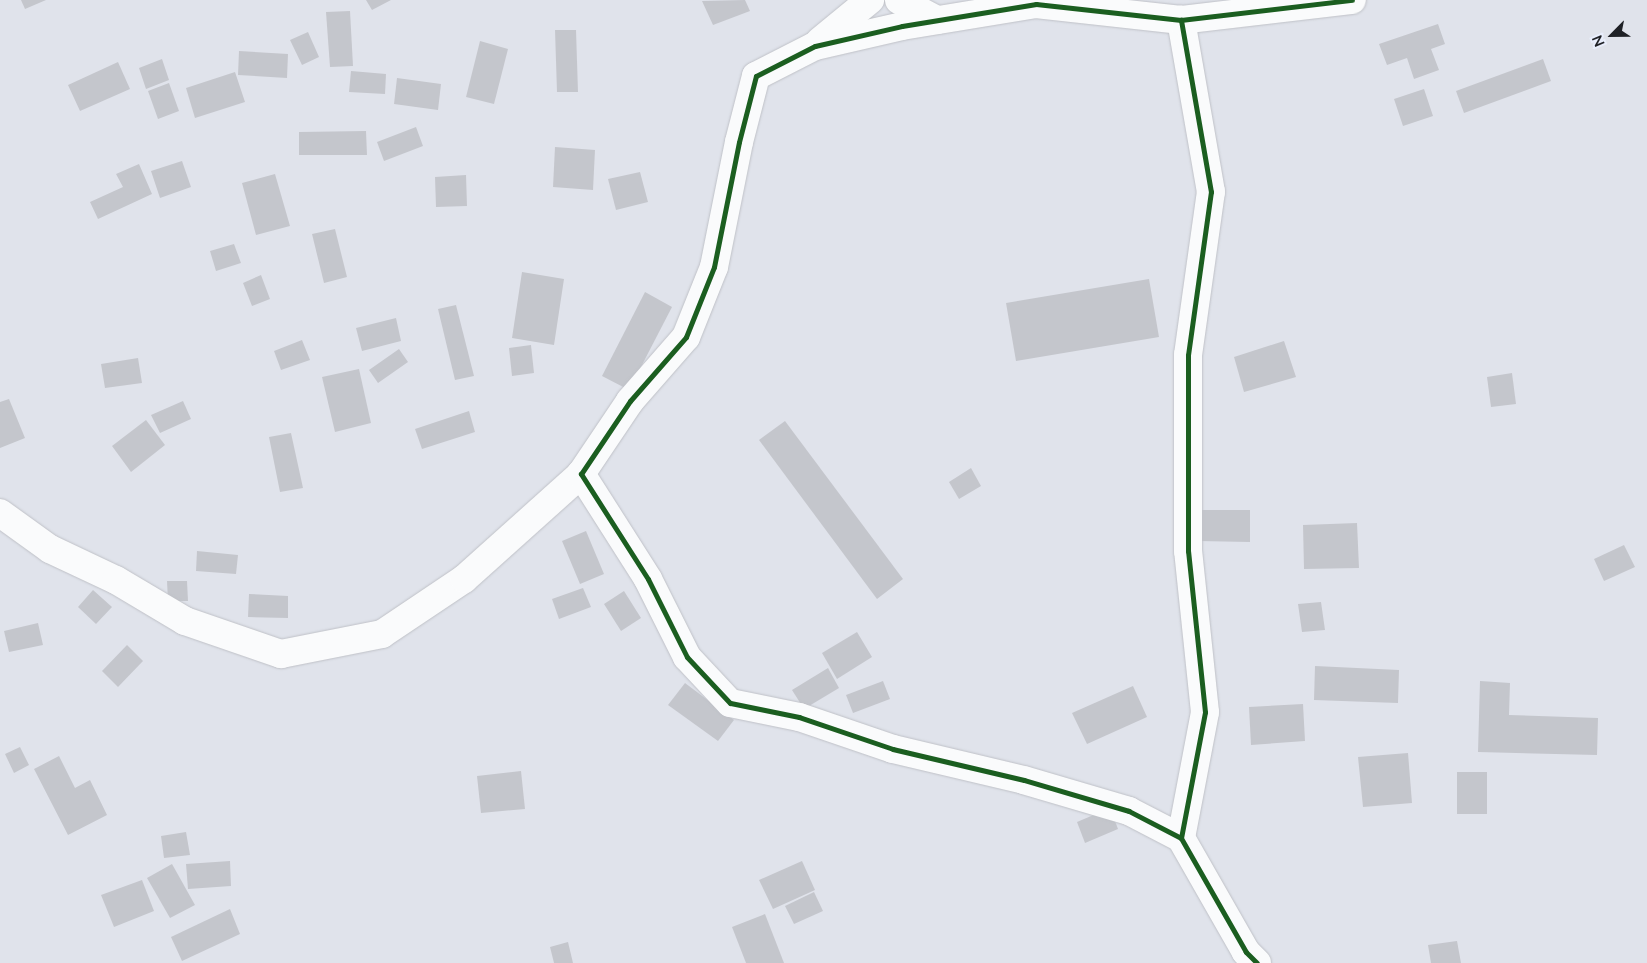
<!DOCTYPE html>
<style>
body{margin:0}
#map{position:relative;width:1647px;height:963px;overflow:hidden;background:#e0e3eb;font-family:Lato,sans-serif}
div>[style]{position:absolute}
.building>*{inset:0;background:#c4c6cc}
.roads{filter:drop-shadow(0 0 1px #bfc1c7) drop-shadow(0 0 1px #bfc1c7)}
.street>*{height:28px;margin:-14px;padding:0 14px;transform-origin:14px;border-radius:14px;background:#fafbfc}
.cycleway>*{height:5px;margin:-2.5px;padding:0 2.5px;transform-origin:2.5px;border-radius:2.5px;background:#1b5e20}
span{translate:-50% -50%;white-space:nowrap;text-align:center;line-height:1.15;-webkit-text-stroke:4.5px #e9eefc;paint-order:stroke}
.north{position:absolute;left:1587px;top:10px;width:50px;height:50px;-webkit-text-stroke:4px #e9eefc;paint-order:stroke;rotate:247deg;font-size:14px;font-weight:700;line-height:20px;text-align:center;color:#1f2126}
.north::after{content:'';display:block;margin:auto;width:18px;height:22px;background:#1f2126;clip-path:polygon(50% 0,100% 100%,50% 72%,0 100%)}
</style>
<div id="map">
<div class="building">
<i style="clip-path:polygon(21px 0,46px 0,25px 9px)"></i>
<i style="clip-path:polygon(366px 0,391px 0,372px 10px)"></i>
<i style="clip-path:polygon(745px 0,750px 11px,713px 25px,702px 1px)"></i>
<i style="clip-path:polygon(350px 11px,353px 66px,330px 67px,326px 12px)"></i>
<i style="clip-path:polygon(1438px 24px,1445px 44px,1431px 49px,1439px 70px,1414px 79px,1407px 58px,1387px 65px,1379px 44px)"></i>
<i style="clip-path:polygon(555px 30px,576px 30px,578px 92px,557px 92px)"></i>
<i style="clip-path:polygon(308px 32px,319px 57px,302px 65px,290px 40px)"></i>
<i style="clip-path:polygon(480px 41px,508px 49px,494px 104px,466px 97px)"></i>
<i style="clip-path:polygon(239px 51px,288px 54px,287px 78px,238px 75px)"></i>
<i style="clip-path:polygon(162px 59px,169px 80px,146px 89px,139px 68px)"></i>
<i style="clip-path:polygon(1543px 59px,1551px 81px,1464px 113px,1456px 91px)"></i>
<i style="clip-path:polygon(118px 62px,130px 89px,80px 111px,68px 85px)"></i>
<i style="clip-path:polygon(351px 71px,386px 74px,385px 94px,349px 92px)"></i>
<i style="clip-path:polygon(235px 72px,245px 102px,195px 118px,186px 88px)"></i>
<i style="clip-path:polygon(397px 78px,441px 84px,438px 110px,394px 104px)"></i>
<i style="clip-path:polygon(169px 83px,179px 111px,158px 119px,148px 91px)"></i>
<i style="clip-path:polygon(1424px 89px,1433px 116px,1403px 126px,1394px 99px)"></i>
<i style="clip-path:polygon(416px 127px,423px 146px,384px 161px,377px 142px)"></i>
<i style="clip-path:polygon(366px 131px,367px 155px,299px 155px,299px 132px)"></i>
<i style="clip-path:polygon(555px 147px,595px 150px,593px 190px,553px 187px)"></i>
<i style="clip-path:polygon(182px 161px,191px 187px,160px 198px,151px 171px)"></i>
<i style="clip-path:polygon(139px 164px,152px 194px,98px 219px,90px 202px,123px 187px,116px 174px)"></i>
<i style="clip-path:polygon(640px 172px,648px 202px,616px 210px,608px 179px)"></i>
<i style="clip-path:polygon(275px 174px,290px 226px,256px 235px,242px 183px)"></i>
<i style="clip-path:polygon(466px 175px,467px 206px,436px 207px,435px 177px)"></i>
<i style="clip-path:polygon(335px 229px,347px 277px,324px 283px,312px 234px)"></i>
<i style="clip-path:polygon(234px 244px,241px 263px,216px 271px,210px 251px)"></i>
<i style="clip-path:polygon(522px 272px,564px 279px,554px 345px,512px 338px)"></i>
<i style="clip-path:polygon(261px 275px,270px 299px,252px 306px,243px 283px)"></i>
<i style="clip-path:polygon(1149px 279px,1159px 337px,1016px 361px,1006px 303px)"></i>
<i style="clip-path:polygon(645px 292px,672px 307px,629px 390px,602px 376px)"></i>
<i style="clip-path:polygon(456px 305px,474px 376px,455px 380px,438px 309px)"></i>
<i style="clip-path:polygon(396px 318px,401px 341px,362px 351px,356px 328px)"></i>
<i style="clip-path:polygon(302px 340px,310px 360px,281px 370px,274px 351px)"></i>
<i style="clip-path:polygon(1284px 341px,1296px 377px,1244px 392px,1234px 357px)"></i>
<i style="clip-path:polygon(531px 345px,534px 373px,512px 376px,509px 348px)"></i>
<i style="clip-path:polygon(399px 349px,408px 362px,378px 383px,369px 370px)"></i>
<i style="clip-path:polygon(138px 358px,142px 383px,105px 388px,101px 364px)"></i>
<i style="clip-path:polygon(359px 369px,371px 423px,335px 432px,322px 377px)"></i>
<i style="clip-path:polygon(1512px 373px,1516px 404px,1491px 407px,1487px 377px)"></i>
<i style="clip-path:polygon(9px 399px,25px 438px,0 448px,0 402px)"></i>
<i style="clip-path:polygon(183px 401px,191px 419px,160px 433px,151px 415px)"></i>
<i style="clip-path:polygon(469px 411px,475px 432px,422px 449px,415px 429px)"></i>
<i style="clip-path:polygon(146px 420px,165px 445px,131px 472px,112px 446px)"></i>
<i style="clip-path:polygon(785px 421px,903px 579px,877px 599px,759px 440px)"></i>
<i style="clip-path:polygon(291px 433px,303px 488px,280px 492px,269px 437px)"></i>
<i style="clip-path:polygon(971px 468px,981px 486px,959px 499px,949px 482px)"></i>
<i style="clip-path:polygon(1198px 510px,1250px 510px,1250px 542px,1198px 541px)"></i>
<i style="clip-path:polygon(1357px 523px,1359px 568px,1304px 569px,1303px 525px)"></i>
<i style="clip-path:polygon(586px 531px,604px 574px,580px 584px,562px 541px)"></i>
<i style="clip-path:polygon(1624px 545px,1635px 567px,1604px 581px,1594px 559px)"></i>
<i style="clip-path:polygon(197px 551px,238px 555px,236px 574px,196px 571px)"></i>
<i style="clip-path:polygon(167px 581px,187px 581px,188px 601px,168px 601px)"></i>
<i style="clip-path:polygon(583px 588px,591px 607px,559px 619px,552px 599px)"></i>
<i style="clip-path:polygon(93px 590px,112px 607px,96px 624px,78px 607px)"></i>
<i style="clip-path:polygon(624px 591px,641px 618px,621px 631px,604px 604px)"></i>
<i style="clip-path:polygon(249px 594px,288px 596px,288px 618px,248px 617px)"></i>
<i style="clip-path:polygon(1321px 602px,1325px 630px,1302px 632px,1298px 604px)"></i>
<i style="clip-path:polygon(38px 623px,43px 645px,9px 652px,4px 631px)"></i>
<i style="clip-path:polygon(857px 632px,872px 657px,837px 679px,822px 653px)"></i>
<i style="clip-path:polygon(127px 645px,143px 661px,118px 687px,102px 671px)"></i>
<i style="clip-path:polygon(1315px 666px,1399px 670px,1398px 703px,1314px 700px)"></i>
<i style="clip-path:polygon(828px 668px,839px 688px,804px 709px,792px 690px)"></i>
<i style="clip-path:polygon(883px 681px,890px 699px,853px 713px,846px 695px)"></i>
<i style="clip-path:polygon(1480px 681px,1510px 683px,1509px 715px,1598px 718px,1597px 755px,1478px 752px)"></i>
<i style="clip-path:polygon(685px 683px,734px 720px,718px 741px,668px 705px)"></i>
<i style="clip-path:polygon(1133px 686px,1147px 717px,1087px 744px,1072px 713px)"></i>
<i style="clip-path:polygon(1303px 704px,1305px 741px,1251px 745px,1249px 707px)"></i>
<i style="clip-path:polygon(20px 747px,29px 765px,14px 773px,5px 754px)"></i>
<i style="clip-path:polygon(1408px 753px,1412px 803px,1363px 807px,1358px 757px)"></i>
<i style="clip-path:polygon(59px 756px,75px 788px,90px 780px,107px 815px,68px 835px,34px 769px)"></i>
<i style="clip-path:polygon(521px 771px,525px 809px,481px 813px,477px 776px)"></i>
<i style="clip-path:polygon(1457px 772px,1487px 772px,1487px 814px,1457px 814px)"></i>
<i style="clip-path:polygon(1110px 808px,1118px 829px,1085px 843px,1077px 822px)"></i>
<i style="clip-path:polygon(186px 832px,190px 855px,164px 858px,161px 836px)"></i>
<i style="clip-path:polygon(230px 861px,231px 886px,188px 889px,186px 864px)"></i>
<i style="clip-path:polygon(802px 861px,815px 890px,773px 909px,759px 880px)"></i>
<i style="clip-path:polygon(172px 864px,195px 905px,170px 918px,147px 878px)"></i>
<i style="clip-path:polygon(142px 880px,154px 911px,114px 927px,101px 895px)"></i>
<i style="clip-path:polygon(814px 892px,823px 911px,794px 924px,785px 906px)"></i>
<i style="clip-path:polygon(230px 909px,240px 934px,182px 961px,171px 937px)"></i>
<i style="clip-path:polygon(765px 914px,784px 963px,746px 963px,732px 927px)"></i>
<i style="clip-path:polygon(1457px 941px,1461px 963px,1431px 963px,1428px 945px)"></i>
<i style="clip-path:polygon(568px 942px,573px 963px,554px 963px,550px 947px)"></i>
</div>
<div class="roads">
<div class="street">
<i style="left:899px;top:0;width:43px;rotate:27.8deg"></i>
<i style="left:820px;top:41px;width:65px;rotate:-39.4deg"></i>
<i style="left:0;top:513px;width:62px;rotate:35.8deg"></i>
<i style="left:50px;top:549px;width:73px;rotate:25.2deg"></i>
<i style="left:116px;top:580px;width:80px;rotate:30.7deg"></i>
<i style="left:185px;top:621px;width:102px;rotate:19deg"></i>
<i style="left:281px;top:654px;width:103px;rotate:-11.2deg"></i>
<i style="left:382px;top:634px;width:99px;rotate:-33.9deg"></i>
<i style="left:464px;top:579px;width:157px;rotate:-41.9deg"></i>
<i style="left:1181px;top:838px;width:128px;rotate:-79.2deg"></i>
<i style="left:1205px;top:712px;width:162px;rotate:-96deg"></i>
<i style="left:1188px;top:551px;width:196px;rotate:-90deg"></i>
<i style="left:1188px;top:355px;width:165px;rotate:-82deg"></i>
<i style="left:1211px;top:192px;width:175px;rotate:-99.9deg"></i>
<i style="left:1257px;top:963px;width:16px;rotate:-135deg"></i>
<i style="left:1246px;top:952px;width:131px;rotate:-119.7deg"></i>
<i style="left:1181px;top:838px;width:59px;rotate:-152.6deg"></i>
<i style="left:1129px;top:811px;width:109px;rotate:-163.6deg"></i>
<i style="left:1024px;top:780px;width:135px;rotate:-166.7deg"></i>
<i style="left:893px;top:749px;width:99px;rotate:-161.2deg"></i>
<i style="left:799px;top:717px;width:70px;rotate:-168.5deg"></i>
<i style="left:730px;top:703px;width:63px;rotate:-133.1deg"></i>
<i style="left:687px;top:657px;width:87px;rotate:-116.6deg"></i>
<i style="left:648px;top:579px;width:125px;rotate:-122.5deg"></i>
<i style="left:581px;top:474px;width:88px;rotate:-56.1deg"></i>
<i style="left:630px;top:401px;width:85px;rotate:-48.8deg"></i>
<i style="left:686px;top:337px;width:75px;rotate:-68.2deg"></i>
<i style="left:714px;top:267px;width:127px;rotate:-78.7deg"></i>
<i style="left:739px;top:142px;width:68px;rotate:-75.6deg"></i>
<i style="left:756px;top:76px;width:66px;rotate:-27deg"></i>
<i style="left:815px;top:46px;width:89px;rotate:-12.9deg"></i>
<i style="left:902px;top:26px;width:136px;rotate:-9.3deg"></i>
<i style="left:1036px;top:4px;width:146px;rotate:6.3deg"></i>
<i style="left:1181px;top:20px;width:172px;rotate:-6.7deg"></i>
</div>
</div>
<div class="cycleway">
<i style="left:1181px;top:838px;width:128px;rotate:-79.2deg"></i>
<i style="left:1205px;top:712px;width:162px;rotate:-96deg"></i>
<i style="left:1188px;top:551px;width:196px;rotate:-90deg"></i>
<i style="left:1188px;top:355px;width:165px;rotate:-82deg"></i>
<i style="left:1211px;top:192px;width:175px;rotate:-99.9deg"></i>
<i style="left:1257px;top:963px;width:16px;rotate:-135deg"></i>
<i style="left:1246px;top:952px;width:131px;rotate:-119.7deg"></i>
<i style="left:1181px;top:838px;width:59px;rotate:-152.6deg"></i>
<i style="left:1129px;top:811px;width:109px;rotate:-163.6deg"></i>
<i style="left:1024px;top:780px;width:135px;rotate:-166.7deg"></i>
<i style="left:893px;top:749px;width:99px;rotate:-161.2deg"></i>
<i style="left:799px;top:717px;width:70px;rotate:-168.5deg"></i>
<i style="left:730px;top:703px;width:63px;rotate:-133.1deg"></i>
<i style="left:687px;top:657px;width:87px;rotate:-116.6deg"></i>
<i style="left:648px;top:579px;width:125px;rotate:-122.5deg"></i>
<i style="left:581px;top:474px;width:88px;rotate:-56.1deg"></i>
<i style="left:630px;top:401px;width:85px;rotate:-48.8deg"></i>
<i style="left:686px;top:337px;width:75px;rotate:-68.2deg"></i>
<i style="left:714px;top:267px;width:127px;rotate:-78.7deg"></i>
<i style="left:739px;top:142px;width:68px;rotate:-75.6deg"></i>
<i style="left:756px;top:76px;width:66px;rotate:-27deg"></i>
<i style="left:815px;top:46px;width:89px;rotate:-12.9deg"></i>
<i style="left:902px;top:26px;width:136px;rotate:-9.3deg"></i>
<i style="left:1036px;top:4px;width:146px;rotate:6.3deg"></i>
<i style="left:1181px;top:20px;width:172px;rotate:-6.7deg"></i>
</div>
<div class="north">N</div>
</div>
